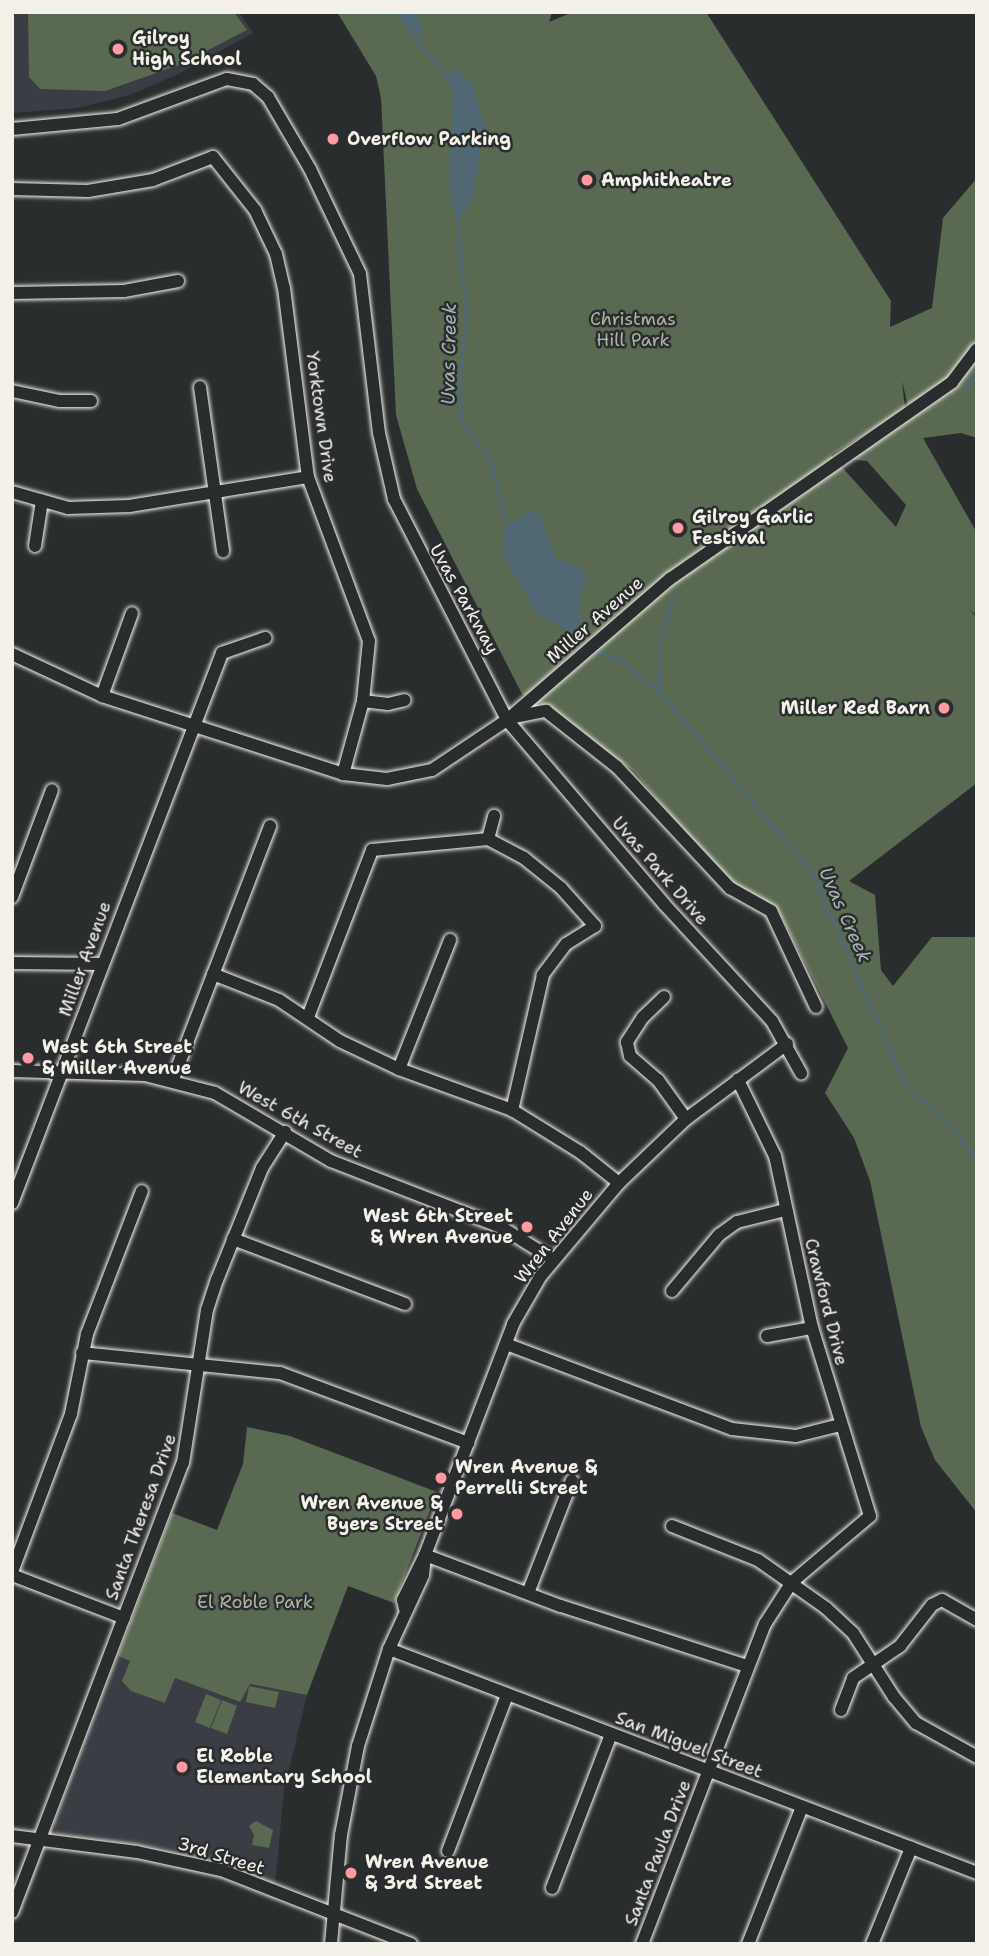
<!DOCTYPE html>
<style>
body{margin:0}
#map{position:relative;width:989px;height:1956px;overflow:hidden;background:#2a2d2e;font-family:"Shantell Sans",sans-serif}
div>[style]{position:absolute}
.built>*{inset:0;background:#3a3d43}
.green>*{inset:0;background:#5a6952}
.water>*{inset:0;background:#506975}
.stream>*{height:2.5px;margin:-1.25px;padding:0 1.25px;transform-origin:1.25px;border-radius:1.25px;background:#506975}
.roads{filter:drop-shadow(0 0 2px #f4f1e8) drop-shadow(0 0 2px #f4f1e8)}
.minor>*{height:12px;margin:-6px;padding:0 6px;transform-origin:6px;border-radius:6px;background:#2a2d2e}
.dots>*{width:19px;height:19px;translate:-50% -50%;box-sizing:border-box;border:4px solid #2a2d2e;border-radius:50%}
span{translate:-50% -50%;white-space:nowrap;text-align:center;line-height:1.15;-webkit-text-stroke:5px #2a2d2e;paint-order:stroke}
.poi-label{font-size:18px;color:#f4f1e8;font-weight:700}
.left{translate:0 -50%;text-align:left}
.right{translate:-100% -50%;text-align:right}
.park-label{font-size:18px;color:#afb4a4}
.street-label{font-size:18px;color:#f4f1e8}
.water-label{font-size:19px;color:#aab4b4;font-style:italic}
.frame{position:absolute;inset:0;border:14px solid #f4f1e8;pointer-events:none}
</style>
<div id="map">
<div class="built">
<i style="clip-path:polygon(12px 12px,239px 12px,253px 33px,178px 74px,130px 95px,78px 108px,12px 113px)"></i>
<i style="clip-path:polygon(118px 1656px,239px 1702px,250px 1684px,307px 1695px,284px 1790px,275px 1885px,170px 1849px,56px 1833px,54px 1823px)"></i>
</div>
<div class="green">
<i style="clip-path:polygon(28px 12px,234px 12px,247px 30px,179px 65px,105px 91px,40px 89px,29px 77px)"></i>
<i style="clip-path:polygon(evenodd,337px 12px,552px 12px,549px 22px,573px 12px,706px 12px,891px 301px,890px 327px,932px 308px,943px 218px,977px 178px,977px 438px,961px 433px,923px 438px,977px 533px,977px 616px,969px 609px,977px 618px,977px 783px,849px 881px,875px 895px,881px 970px,893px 986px,932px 937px,977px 937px,977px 1513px,935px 1460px,921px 1427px,870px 1181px,854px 1138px,825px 1093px,848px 1048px,778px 909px,745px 892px,716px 869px,634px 771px,547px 707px,522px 694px,417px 489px,396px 415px,381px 98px,376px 76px,337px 12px,902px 381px,911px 418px,846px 459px,867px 461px,906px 505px,896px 527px,831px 455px,905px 409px,902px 381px)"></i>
<i style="clip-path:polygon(247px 1427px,290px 1436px,437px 1492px,394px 1603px,348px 1586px,307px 1695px,250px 1684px,240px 1702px,175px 1678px,165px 1703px,131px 1691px,122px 1681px,130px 1661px,118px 1656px,172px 1513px,217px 1530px,243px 1464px)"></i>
<i style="clip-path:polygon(249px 1686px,279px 1692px,275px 1708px,246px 1702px)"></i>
<i style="clip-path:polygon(206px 1694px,221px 1700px,210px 1728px,195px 1722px)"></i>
<i style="clip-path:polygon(222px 1700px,237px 1706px,227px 1734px,211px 1728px)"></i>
<i style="clip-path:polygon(256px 1821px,273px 1830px,269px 1848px,252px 1845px,254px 1835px,249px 1826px)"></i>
</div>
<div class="water">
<i style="clip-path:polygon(391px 12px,415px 12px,424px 33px,418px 35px)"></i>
<i style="clip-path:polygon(453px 69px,471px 81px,484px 124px,474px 194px,465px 212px,455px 218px,449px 187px,453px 90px,448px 74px)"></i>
<i style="clip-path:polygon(529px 511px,540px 514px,555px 558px,581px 567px,586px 580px,580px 597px,580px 618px,576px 630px,569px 633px,535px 611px,506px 560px,502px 537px,506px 526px)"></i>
</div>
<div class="stream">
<i style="left:404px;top:22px;width:78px;rotate:52.8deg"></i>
<i style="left:457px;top:214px;width:99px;rotate:84.8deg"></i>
<i style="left:466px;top:313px;width:83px;rotate:94.8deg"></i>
<i style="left:459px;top:396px;width:27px;rotate:82deg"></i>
<i style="left:463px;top:423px;width:45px;rotate:53.1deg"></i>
<i style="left:490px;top:459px;width:70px;rotate:75.2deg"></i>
<i style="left:963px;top:389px;width:20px;rotate:-45deg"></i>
<i style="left:579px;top:619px;width:18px;rotate:74deg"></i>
<i style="left:595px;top:651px;width:24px;rotate:17deg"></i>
<i style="left:618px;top:658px;width:53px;rotate:38.8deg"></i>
<i style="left:659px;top:691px;width:235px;rotate:49.7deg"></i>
<i style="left:811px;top:870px;width:234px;rotate:66.3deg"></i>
<i style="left:905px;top:1084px;width:55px;rotate:42.1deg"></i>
<i style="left:946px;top:1121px;width:49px;rotate:50.8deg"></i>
<i style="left:659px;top:691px;width:48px;rotate:-88.8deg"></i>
<i style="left:660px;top:643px;width:46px;rotate:-74.7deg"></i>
</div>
<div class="roads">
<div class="minor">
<i style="left:12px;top:129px;width:106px;rotate:-5.4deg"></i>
<i style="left:118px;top:119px;width:116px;rotate:-20.2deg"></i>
<i style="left:227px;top:79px;width:26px;rotate:11deg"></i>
<i style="left:253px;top:84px;width:20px;rotate:41deg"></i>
<i style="left:268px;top:97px;width:83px;rotate:59.7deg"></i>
<i style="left:310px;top:169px;width:116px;rotate:64.5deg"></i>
<i style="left:360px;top:274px;width:160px;rotate:83.2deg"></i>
<i style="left:379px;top:433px;width:68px;rotate:77.2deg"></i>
<i style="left:394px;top:499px;width:248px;rotate:62.9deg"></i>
<i style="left:507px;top:720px;width:242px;rotate:49.5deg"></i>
<i style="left:664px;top:904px;width:159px;rotate:47.3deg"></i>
<i style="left:772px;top:1021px;width:60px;rotate:60.9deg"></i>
<i style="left:12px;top:189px;width:76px;rotate:1.5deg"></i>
<i style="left:88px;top:191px;width:66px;rotate:-9.6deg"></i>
<i style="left:153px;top:180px;width:64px;rotate:-21deg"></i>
<i style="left:213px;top:157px;width:68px;rotate:51.6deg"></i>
<i style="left:255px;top:210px;width:49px;rotate:64.5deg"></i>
<i style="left:276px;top:254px;width:35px;rotate:77deg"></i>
<i style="left:284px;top:288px;width:191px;rotate:82.8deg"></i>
<i style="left:308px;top:477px;width:175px;rotate:69.6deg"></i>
<i style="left:369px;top:641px;width:60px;rotate:95.7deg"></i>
<i style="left:363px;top:701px;width:76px;rotate:105.3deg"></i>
<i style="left:12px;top:293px;width:112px;rotate:-1deg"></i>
<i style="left:124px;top:291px;width:55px;rotate:-10.5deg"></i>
<i style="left:200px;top:387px;width:166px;rotate:82deg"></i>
<i style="left:12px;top:391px;width:49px;rotate:11.8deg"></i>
<i style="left:60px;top:401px;width:31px"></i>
<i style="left:12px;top:492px;width:58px;rotate:15.9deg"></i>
<i style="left:68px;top:508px;width:61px;rotate:-1.9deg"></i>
<i style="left:129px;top:506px;width:181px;rotate:-9.2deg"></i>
<i style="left:35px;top:546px;width:46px;rotate:-81.2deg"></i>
<i style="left:12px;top:654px;width:99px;rotate:25deg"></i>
<i style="left:102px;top:696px;width:253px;rotate:17.9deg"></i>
<i style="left:343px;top:774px;width:44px;rotate:6.5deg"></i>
<i style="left:387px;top:779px;width:46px;rotate:-11.3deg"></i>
<i style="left:432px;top:770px;width:90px;rotate:-33.7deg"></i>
<i style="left:507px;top:720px;width:216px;rotate:-40.9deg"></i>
<i style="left:670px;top:579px;width:344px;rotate:-34.9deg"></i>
<i style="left:952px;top:382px;width:41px;rotate:-52.9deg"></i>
<i style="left:102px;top:696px;width:88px;rotate:-70.1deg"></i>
<i style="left:363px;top:701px;width:25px;rotate:7deg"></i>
<i style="left:388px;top:704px;width:17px;rotate:-13deg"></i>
<i style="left:514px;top:717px;width:33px;rotate:-11deg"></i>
<i style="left:546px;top:711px;width:90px;rotate:38.3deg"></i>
<i style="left:617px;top:767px;width:166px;rotate:47deg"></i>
<i style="left:730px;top:888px;width:47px;rotate:29.3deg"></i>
<i style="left:771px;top:911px;width:106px;rotate:64.9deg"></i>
<i style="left:488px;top:839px;width:24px;rotate:-75deg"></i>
<i style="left:12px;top:897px;width:114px;rotate:-69.5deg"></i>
<i style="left:12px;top:963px;width:89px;rotate:0.6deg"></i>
<i style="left:213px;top:974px;width:71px;rotate:21.5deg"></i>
<i style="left:279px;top:1000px;width:73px;rotate:33.9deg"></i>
<i style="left:340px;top:1041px;width:65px;rotate:25.4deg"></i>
<i style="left:399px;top:1069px;width:120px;rotate:19.9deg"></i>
<i style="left:512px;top:1110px;width:80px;rotate:31.7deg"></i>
<i style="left:580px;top:1152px;width:50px;rotate:38.5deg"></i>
<i style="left:664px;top:997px;width:29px;rotate:136deg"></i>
<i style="left:643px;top:1017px;width:30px;rotate:123deg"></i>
<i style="left:627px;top:1042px;width:14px;rotate:78deg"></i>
<i style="left:630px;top:1056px;width:37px;rotate:41deg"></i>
<i style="left:658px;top:1080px;width:48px;rotate:54.3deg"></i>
<i style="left:308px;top:1017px;width:179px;rotate:-69deg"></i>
<i style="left:372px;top:850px;width:117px;rotate:-5.4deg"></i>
<i style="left:488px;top:839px;width:41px;rotate:27.8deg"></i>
<i style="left:524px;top:858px;width:48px;rotate:39deg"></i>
<i style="left:561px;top:888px;width:51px;rotate:48.2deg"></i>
<i style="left:595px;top:926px;width:34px;rotate:148deg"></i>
<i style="left:566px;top:944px;width:39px;rotate:127deg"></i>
<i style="left:543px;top:975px;width:139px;rotate:102.9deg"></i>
<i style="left:399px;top:1069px;width:139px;rotate:-68.4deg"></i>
<i style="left:12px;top:1071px;width:133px;rotate:1.7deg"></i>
<i style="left:145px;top:1075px;width:72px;rotate:14.4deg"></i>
<i style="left:215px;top:1093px;width:134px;rotate:30.4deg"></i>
<i style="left:331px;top:1161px;width:182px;rotate:21.2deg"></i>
<i style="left:501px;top:1227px;width:62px;rotate:31.9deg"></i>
<i style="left:173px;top:1079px;width:271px;rotate:-69deg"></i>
<i style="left:12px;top:1203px;width:589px;rotate:-69.1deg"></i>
<i style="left:222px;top:653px;width:46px;rotate:-19.2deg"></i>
<i style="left:233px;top:1239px;width:184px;rotate:20.7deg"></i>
<i style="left:672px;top:1291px;width:73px;rotate:-50deg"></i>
<i style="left:719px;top:1235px;width:22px;rotate:-36deg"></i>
<i style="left:737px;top:1222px;width:49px;rotate:-14deg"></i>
<i style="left:767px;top:1336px;width:46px;rotate:-10.1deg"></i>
<i style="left:506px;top:1344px;width:241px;rotate:20.6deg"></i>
<i style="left:732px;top:1429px;width:64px;rotate:6.2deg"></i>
<i style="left:796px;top:1436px;width:45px;rotate:-14deg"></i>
<i style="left:82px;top:1353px;width:199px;rotate:5.8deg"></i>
<i style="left:280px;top:1373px;width:201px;rotate:20.4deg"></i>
<i style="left:672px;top:1526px;width:92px;rotate:21.6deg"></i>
<i style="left:758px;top:1560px;width:83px;rotate:35.2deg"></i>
<i style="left:826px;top:1608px;width:37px;rotate:43deg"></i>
<i style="left:853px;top:1633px;width:76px;rotate:57.4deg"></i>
<i style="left:894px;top:1697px;width:34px;rotate:50deg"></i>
<i style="left:916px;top:1723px;width:70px;rotate:29.1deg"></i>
<i style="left:425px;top:1555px;width:145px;rotate:20.6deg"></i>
<i style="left:561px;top:1606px;width:195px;rotate:17.9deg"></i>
<i style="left:12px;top:1572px;width:169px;rotate:-69.5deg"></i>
<i style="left:71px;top:1414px;width:82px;rotate:-78.7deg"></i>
<i style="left:87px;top:1334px;width:153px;rotate:-69deg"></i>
<i style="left:12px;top:1575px;width:120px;rotate:21deg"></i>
<i style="left:528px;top:1593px;width:121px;rotate:-68.7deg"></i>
<i style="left:405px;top:1609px;width:9px;rotate:-103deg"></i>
<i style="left:403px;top:1600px;width:50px;rotate:-63.9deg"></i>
<i style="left:425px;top:1555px;width:247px;rotate:-69.1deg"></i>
<i style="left:513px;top:1324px;width:54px;rotate:-60.1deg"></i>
<i style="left:540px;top:1277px;width:123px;rotate:-50deg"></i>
<i style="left:619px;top:1183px;width:93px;rotate:-43.7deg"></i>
<i style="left:686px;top:1119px;width:126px;rotate:-36.6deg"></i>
<i style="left:389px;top:1649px;width:629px;rotate:20.85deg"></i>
<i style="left:841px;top:1710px;width:34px;rotate:-69deg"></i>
<i style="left:853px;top:1678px;width:57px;rotate:-34.2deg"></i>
<i style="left:900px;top:1646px;width:52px;rotate:-52deg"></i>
<i style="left:932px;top:1605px;width:11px;rotate:-27deg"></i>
<i style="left:942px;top:1600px;width:40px;rotate:29.7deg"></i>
<i style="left:12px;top:1836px;width:126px;rotate:7.3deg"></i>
<i style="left:137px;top:1852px;width:86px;rotate:12.1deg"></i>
<i style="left:221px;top:1870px;width:204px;rotate:21.3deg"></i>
<i style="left:448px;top:1851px;width:167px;rotate:-69.3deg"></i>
<i style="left:552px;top:1888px;width:165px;rotate:-69deg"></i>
<i style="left:12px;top:1912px;width:480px;rotate:-69.2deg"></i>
<i style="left:183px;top:1463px;width:155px;rotate:-81.1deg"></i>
<i style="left:207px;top:1310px;width:32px;rotate:-72deg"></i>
<i style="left:217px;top:1280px;width:121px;rotate:-68.1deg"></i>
<i style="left:262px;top:1168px;width:43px;rotate:-57.4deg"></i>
<i style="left:331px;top:1944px;width:109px;rotate:-84.8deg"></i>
<i style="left:341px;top:1835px;width:91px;rotate:-79.2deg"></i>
<i style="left:358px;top:1746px;width:102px;rotate:-72.3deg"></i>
<i style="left:389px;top:1649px;width:81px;rotate:-65.3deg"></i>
<i style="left:423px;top:1575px;width:20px;rotate:-84deg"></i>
<i style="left:642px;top:1944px;width:343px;rotate:-69deg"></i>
<i style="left:765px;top:1624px;width:50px;rotate:-57.3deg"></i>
<i style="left:792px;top:1582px;width:102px;rotate:-40.2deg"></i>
<i style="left:870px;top:1516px;width:197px;rotate:-107.1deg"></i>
<i style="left:812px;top:1328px;width:176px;rotate:-102.1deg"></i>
<i style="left:775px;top:1156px;width:85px;rotate:-116deg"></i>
<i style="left:748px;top:1944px;width:147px;rotate:-68.5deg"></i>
<i style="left:872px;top:1944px;width:104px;rotate:-67.9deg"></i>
</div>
</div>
<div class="dots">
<i style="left:118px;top:49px;background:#ff9aa2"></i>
<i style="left:333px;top:139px;background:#ff9aa2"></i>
<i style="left:587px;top:180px;background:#ff9aa2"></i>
<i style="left:678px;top:528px;background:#ff9aa2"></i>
<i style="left:944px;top:708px;background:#ff9aa2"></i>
<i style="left:28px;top:1058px;background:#ff9aa2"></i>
<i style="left:527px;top:1227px;background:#ff9aa2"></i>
<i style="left:441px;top:1478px;background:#ff9aa2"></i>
<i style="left:457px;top:1514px;background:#ff9aa2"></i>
<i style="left:182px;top:1767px;background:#ff9aa2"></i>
<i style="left:351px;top:1873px;background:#ff9aa2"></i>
</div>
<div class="poi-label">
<span class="left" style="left:132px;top:49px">Gilroy<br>High School</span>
<span class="left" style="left:347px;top:139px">Overflow Parking</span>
<span class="left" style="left:601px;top:180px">Amphitheatre</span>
<span class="left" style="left:692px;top:528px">Gilroy Garlic<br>Festival</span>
<span class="right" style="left:930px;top:708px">Miller Red Barn</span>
<span class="left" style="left:42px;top:1058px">West 6th Street<br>&amp; Miller Avenue</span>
<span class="right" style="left:513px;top:1227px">West 6th Street<br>&amp; Wren Avenue</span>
<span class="left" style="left:455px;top:1478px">Wren Avenue &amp;<br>Perrelli Street</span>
<span class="right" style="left:443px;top:1514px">Wren Avenue &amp;<br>Byers Street</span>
<span class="left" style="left:196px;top:1767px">El Roble<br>Elementary School</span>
<span class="left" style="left:365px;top:1873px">Wren Avenue<br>&amp; 3rd Street</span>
</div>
<div class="park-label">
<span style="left:633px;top:330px">Christmas<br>Hill Park</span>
<span style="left:255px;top:1602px">El Roble Park</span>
</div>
<div class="street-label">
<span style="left:321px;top:417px;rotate:82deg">Yorktown Drive</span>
<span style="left:464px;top:599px;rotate:61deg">Uvas Parkway</span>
<span style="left:595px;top:620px;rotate:-41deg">Miller Avenue</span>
<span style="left:660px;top:871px;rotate:49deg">Uvas Park Drive</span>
<span style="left:85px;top:959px;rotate:-70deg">Miller Avenue</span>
<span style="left:300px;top:1120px;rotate:29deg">West 6th Street</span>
<span style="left:554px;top:1236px;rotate:-52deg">Wren Avenue</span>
<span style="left:826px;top:1302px;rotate:76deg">Crawford Drive</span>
<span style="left:141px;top:1517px;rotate:-70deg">Santa Theresa Drive</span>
<span style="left:689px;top:1745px;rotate:21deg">San Miguel Street</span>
<span style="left:658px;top:1853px;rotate:-69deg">Santa Paula Drive</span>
<span style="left:221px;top:1856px;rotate:17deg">3rd Street</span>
</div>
<div class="water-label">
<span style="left:449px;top:354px;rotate:-89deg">Uvas Creek</span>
<span style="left:845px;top:915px;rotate:66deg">Uvas Creek</span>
</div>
<div class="frame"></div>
</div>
